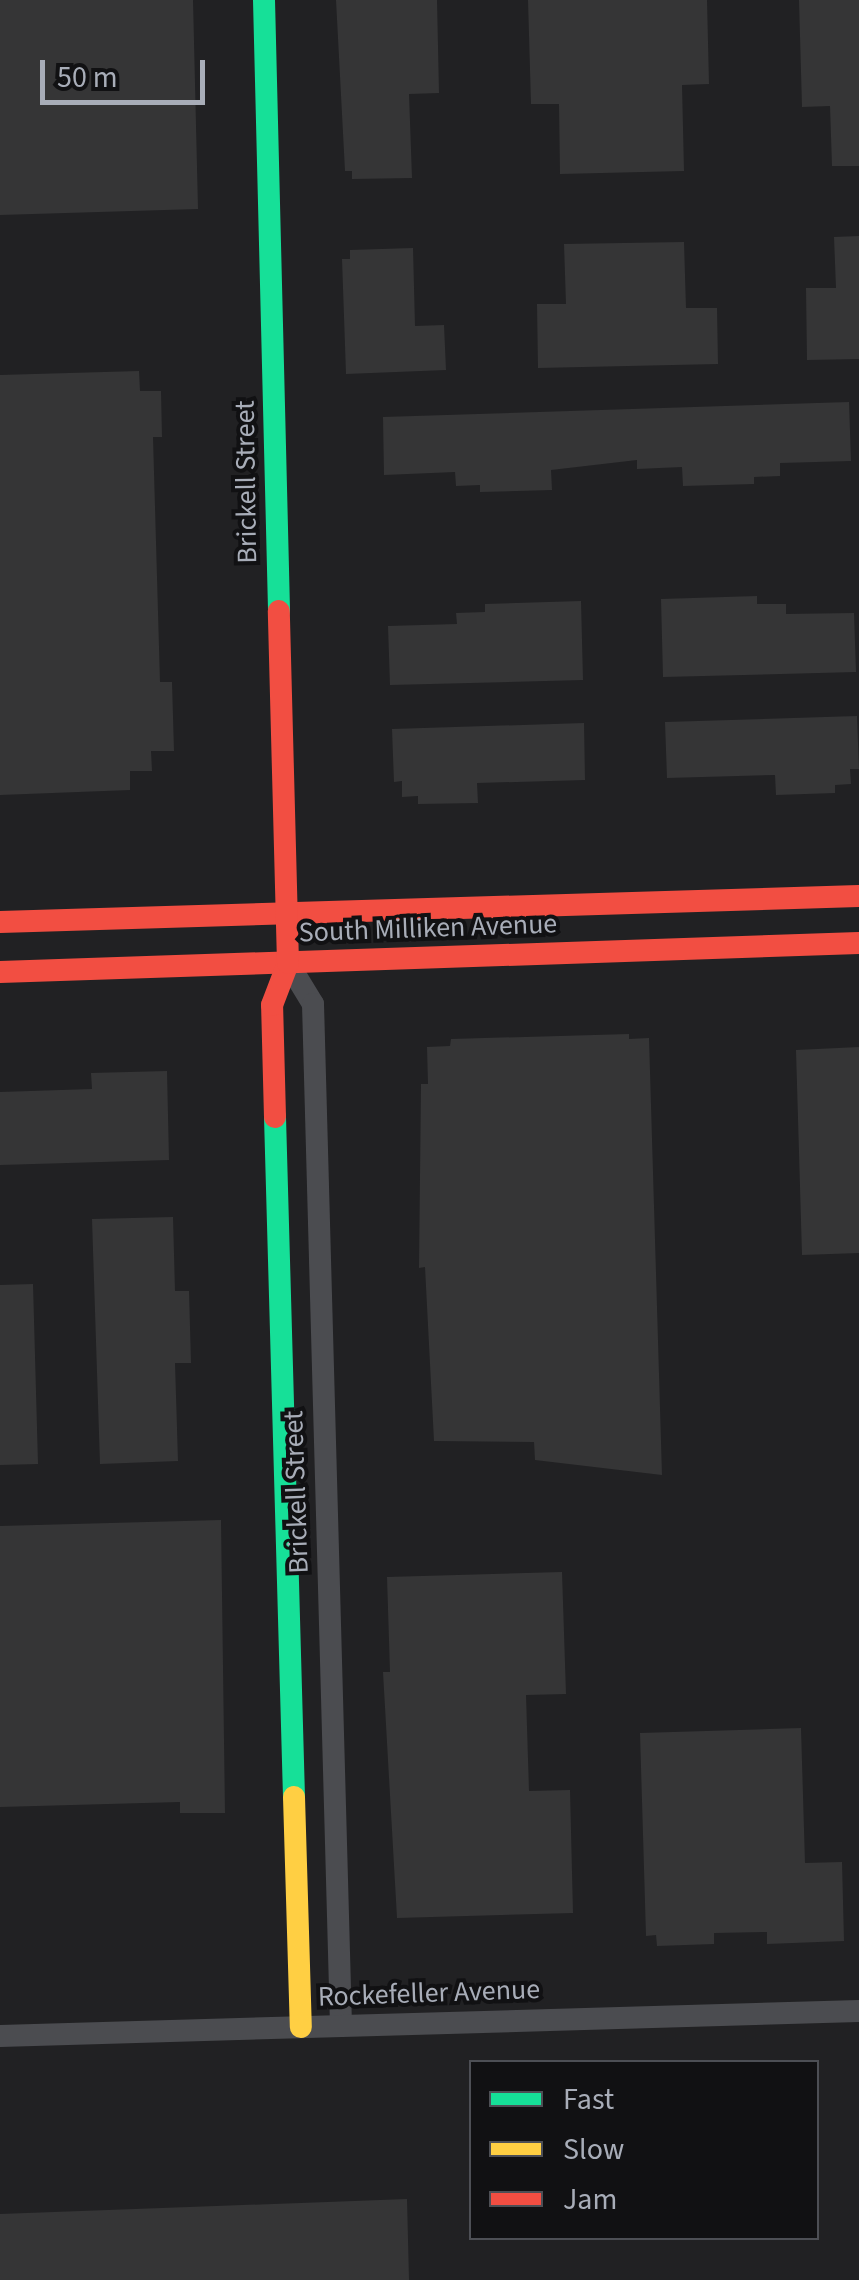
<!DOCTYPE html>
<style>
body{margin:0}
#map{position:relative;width:859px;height:2280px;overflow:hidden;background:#171717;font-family:"Source Sans 3",sans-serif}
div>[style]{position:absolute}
.built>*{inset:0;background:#212123}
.building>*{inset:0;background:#353536}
.street>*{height:22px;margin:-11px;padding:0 11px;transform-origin:11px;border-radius:11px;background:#4b4c50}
.fast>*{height:22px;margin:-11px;padding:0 11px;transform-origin:11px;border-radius:11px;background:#16e098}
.slow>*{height:22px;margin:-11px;padding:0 11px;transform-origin:11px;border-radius:11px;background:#ffcf43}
.jam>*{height:22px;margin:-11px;padding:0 11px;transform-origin:11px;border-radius:11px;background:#f24e42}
span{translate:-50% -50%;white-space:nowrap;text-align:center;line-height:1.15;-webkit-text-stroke:8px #111113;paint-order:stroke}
.street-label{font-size:28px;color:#a8adb8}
.legend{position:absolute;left:469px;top:2060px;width:350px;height:180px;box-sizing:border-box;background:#111113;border:2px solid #4d4f55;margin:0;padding:12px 18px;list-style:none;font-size:30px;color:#a8adb8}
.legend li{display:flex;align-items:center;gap:20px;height:50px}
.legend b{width:50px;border:2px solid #4d4f55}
.scale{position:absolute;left:40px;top:60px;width:165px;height:45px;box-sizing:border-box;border:5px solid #a8adb8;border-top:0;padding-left:12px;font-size:30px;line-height:35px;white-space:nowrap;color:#a8adb8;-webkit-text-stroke:8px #111113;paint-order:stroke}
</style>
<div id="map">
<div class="built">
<i style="clip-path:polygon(evenodd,0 0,859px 0,859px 2280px,0 2280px,0 0,472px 2062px,816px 2062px,816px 2238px,472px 2238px,472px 2062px)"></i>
</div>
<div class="building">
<i style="clip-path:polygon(0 0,193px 0,198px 209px,0 215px)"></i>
<i style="clip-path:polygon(336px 0,437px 0,439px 93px,409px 94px,412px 178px,352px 179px,352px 171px,345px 171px)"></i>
<i style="clip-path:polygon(528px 0,707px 0,709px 84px,682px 85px,684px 171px,560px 174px,559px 104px,531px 104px)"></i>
<i style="clip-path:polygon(799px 0,859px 0,859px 166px,832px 166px,830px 106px,802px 107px)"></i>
<i style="clip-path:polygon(859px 236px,859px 359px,807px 360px,806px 288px,836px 288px,834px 237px)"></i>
<i style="clip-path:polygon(684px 242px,686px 308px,717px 308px,718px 364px,538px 368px,537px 304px,566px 304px,564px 244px)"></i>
<i style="clip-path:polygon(413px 248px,415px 326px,444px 325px,446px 370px,346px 374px,342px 259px,350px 259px,350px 250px)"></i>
<i style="clip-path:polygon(139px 371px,140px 391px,161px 391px,162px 437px,153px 437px,160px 682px,172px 682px,174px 751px,151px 751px,152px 771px,130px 771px,130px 790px,0 795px,0 375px)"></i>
<i style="clip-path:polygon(849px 402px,851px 461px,780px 463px,780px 476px,754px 477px,754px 484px,683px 486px,682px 467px,637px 469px,637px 460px,551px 470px,552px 490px,480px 492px,480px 485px,456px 486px,455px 472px,384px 475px,383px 417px)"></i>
<i style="clip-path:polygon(757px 596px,757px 604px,786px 604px,786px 614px,854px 613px,856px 672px,663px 677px,661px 599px)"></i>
<i style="clip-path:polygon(581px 601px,583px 680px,390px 685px,388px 626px,457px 624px,456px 613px,485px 612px,485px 604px)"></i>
<i style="clip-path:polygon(857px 716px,859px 769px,850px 769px,851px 784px,835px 785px,835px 793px,776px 795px,775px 775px,667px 778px,665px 722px)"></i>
<i style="clip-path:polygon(584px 723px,585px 780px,477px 783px,478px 803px,418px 804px,418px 796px,402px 797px,402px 781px,394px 782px,392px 729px)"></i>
<i style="clip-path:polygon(629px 1034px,629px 1039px,649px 1038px,662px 1475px,535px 1460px,534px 1442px,434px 1441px,425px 1267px,419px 1268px,421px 1084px,428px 1084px,427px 1047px,450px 1046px,451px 1039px)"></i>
<i style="clip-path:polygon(859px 1047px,859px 1253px,802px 1255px,796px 1050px)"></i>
<i style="clip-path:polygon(167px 1071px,169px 1160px,0 1165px,0 1092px,92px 1089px,91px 1073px)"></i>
<i style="clip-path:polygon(173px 1217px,175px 1291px,189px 1291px,191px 1363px,175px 1363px,178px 1461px,100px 1464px,92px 1219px)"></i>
<i style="clip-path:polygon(33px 1284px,38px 1464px,0 1465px,0 1285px)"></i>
<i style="clip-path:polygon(221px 1520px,225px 1813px,180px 1813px,180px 1802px,0 1807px,0 1526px)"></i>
<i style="clip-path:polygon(562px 1572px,566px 1694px,526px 1695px,529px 1791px,570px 1790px,573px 1913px,397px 1918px,383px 1672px,390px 1672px,387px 1577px)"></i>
<i style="clip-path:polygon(801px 1728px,805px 1863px,842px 1862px,844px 1941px,767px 1944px,767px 1932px,714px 1933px,714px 1944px,657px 1946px,656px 1935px,646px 1936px,640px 1733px)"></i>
<i style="clip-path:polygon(407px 2199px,409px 2280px,0 2280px,0 2214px)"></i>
</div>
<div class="street">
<i style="left:288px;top:963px;width:48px;rotate:58.6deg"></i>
<i style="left:313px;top:1004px;width:1022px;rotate:88.43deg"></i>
<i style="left:0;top:2036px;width:859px;rotate:-1.67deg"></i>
</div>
<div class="fast">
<i style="left:264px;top:0;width:611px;rotate:88.59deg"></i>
<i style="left:275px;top:1117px;width:680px;rotate:88.4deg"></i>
</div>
<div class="slow">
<i style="left:294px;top:1797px;width:230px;rotate:88.3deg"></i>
</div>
<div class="jam">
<i style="left:0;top:922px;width:859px;rotate:-1.73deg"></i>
<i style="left:0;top:972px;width:859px;rotate:-1.93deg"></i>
<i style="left:275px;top:1117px;width:112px;rotate:-91.5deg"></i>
<i style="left:272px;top:1005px;width:45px;rotate:-69.1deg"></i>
<i style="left:288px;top:963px;width:352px;rotate:-91.5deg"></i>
</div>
<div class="street-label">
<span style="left:246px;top:482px;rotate:-91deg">Brickell Street</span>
<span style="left:428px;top:928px;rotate:-2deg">South Milliken Avenue</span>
<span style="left:296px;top:1492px;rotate:-92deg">Brickell Street</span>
<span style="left:429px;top:1993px;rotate:-2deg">Rockefeller Avenue</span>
</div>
<ul class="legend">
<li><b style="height:12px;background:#16e098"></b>Fast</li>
<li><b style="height:12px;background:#ffcf43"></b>Slow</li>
<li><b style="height:12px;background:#f24e42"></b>Jam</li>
</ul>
<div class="scale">50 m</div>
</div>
